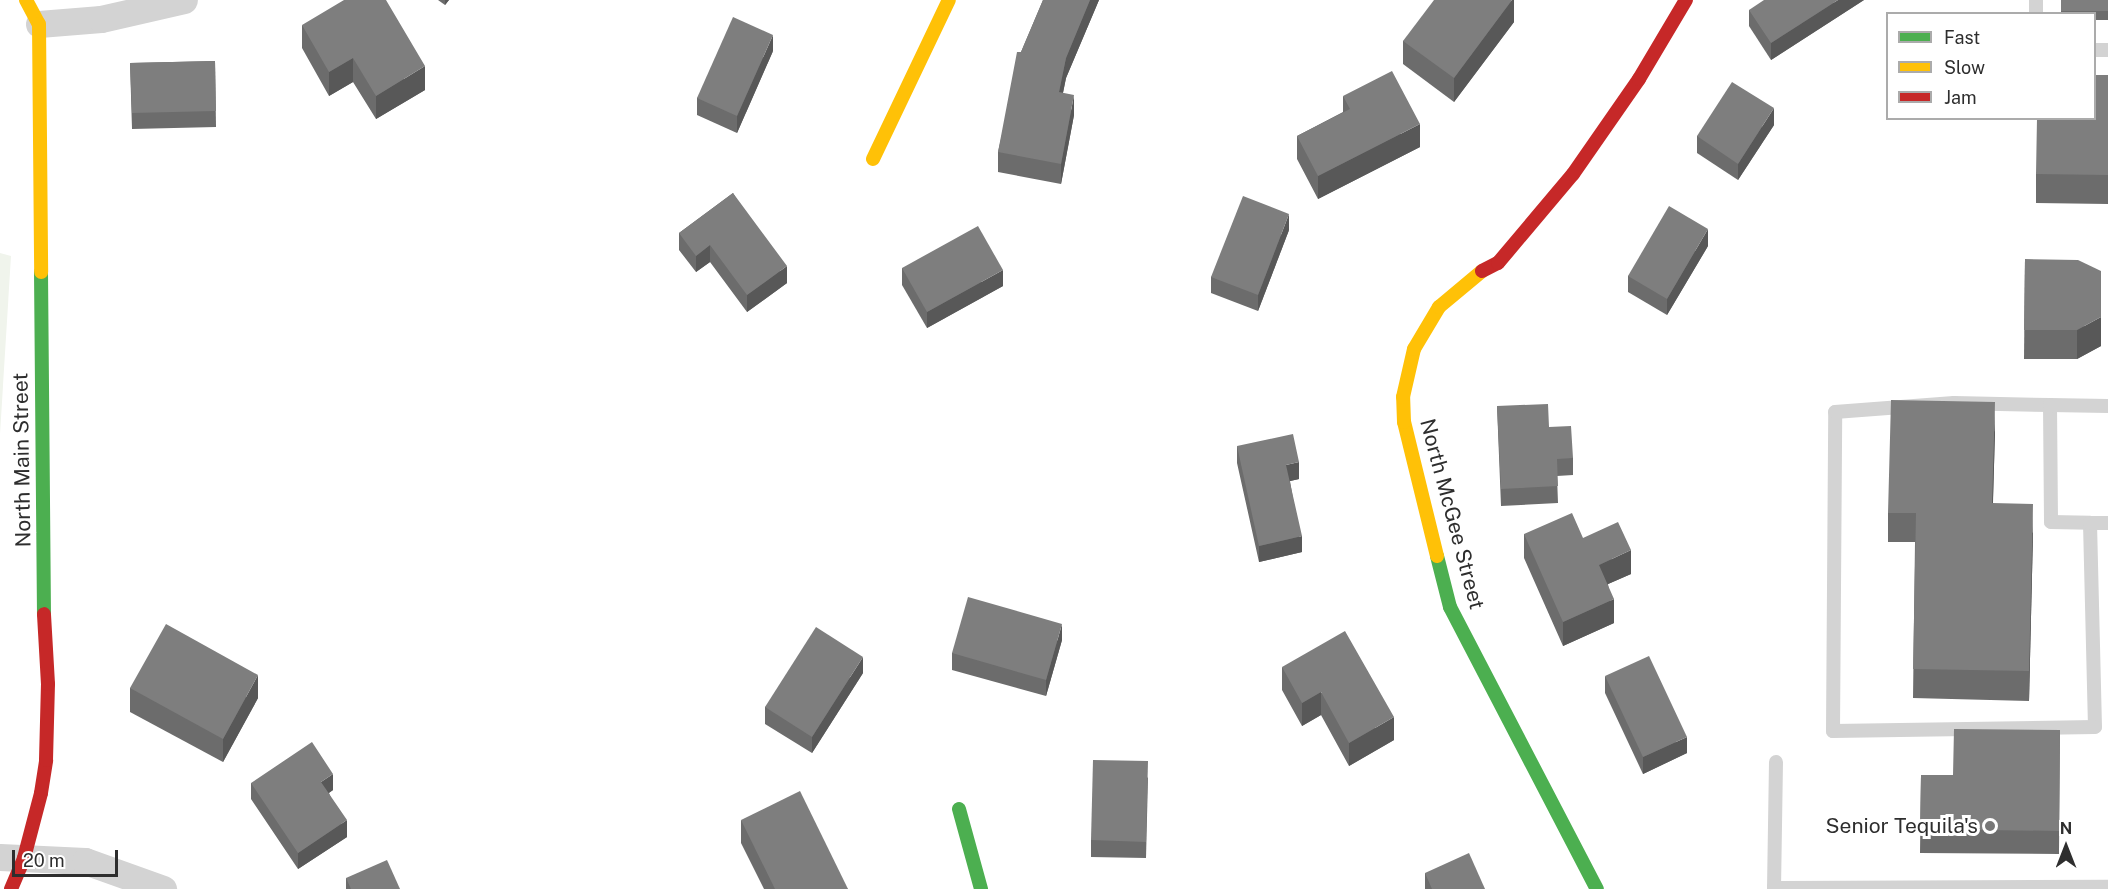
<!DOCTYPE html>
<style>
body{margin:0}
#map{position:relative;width:2108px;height:889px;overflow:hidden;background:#fff;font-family:"Public Sans",sans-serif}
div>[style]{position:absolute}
.green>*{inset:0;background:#f0f4ec}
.lane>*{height:14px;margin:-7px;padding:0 7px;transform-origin:7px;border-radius:7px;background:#d3d3d3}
.street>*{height:27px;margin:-13.5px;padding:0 13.5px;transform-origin:13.5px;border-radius:13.5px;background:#d3d3d3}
.fast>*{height:14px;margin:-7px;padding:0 7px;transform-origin:7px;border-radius:7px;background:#4caf50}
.slow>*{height:14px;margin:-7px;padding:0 7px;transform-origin:7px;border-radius:7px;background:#ffc107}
.jam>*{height:14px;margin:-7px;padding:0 7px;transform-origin:7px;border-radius:7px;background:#c62828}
.wall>*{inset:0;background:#6c6c6c}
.shaded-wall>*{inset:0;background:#585858}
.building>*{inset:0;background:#7e7e7e}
.dots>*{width:16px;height:16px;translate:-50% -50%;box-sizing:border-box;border:3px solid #fff;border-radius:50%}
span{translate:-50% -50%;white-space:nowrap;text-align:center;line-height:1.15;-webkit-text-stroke:6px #fff;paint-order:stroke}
.street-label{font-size:21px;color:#2e2e2e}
.poi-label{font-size:21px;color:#2e2e2e}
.right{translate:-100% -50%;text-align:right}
.legend{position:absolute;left:1886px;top:12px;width:210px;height:108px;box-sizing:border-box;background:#fff;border:2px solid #ababab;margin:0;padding:8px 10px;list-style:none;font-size:18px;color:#2e2e2e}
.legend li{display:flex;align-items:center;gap:12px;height:30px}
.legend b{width:30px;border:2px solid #ababab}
.north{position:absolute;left:2036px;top:817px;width:60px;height:60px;-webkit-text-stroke:4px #fff;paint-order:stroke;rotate:0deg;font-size:16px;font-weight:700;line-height:24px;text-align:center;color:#2e2e2e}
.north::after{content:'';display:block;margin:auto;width:21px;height:27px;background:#2e2e2e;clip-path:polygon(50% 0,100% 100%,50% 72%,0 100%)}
.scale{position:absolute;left:12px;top:850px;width:106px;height:27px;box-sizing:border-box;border:3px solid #2e2e2e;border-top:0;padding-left:8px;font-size:18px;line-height:21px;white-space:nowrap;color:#2e2e2e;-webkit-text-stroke:4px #fff;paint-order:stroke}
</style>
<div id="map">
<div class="green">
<i style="clip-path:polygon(0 253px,11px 256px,0 434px)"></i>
</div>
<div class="lane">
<i style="left:2036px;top:14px;width:14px;rotate:-90deg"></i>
<i style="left:2094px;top:50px;width:14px"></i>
<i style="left:1954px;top:403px;width:96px;rotate:1.2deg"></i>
<i style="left:2050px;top:405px;width:117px;rotate:89.5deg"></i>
<i style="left:2051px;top:522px;width:39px;rotate:1deg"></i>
<i style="left:2090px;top:523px;width:204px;rotate:88.6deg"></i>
<i style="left:2095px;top:727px;width:262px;rotate:179.1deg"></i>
<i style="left:1833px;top:731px;width:319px;rotate:-89.6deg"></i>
<i style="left:1835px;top:412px;width:119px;rotate:-4.3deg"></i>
<i style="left:2050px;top:405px;width:58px;rotate:1deg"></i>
<i style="left:2090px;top:523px;width:18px"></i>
<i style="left:1776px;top:762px;width:126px;rotate:90.9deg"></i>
<i style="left:1774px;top:888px;width:334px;rotate:-0.2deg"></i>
</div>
<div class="street">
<i style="left:39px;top:24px;width:62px;rotate:-4.6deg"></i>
<i style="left:101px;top:19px;width:85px;rotate:-12.9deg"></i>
<i style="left:0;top:857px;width:85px;rotate:2.7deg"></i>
<i style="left:85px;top:861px;width:83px;rotate:19.7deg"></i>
</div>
<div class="fast">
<i style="left:41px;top:272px;width:342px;rotate:89.5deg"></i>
<i style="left:1437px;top:556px;width:53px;rotate:75.7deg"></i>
<i style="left:1450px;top:607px;width:318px;rotate:62.5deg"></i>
<i style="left:959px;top:809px;width:83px;rotate:74.6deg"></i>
</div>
<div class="slow">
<i style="left:26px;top:0;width:27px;rotate:62deg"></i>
<i style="left:39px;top:24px;width:248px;rotate:89.5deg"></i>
<i style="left:873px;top:159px;width:176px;rotate:-64.5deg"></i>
<i style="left:1437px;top:556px;width:138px;rotate:-103.8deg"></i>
<i style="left:1404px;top:422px;width:25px;rotate:-92deg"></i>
<i style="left:1403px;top:397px;width:49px;rotate:-77.1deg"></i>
<i style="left:1414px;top:349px;width:49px;rotate:-59.2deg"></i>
<i style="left:1439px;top:307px;width:56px;rotate:-39.9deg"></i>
</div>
<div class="jam">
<i style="left:1482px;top:271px;width:18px;rotate:-27deg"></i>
<i style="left:1498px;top:263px;width:116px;rotate:-49.9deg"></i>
<i style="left:1573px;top:174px;width:116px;rotate:-55.2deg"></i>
<i style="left:1639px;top:79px;width:92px;rotate:-59.3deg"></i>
<i style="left:11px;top:889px;width:34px;rotate:-67deg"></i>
<i style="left:24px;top:858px;width:67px;rotate:-75.3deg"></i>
<i style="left:41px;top:793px;width:33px;rotate:-81deg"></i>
<i style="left:46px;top:760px;width:76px;rotate:-88.5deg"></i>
<i style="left:48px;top:684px;width:70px;rotate:-93.3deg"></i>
</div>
<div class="wall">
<i style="clip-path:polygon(438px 0,449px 0,445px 5px)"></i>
<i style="clip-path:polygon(1043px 0,1099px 0,1066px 78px,1063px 93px,1074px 115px,1061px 184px,998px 172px,998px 152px,1021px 52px)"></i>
<i style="clip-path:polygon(1514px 0,1514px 22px,1454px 102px,1403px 64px,1403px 41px)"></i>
<i style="clip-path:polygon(1864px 0,1771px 60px,1749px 26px,1749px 10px)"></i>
<i style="clip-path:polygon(2061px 0,2108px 0,2108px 20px,2094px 20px,2094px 14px,2061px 14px)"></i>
<i style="clip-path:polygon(302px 25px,425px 90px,376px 119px,353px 82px,329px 96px,302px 48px)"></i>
<i style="clip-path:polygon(773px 51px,737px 133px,697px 115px,697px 98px)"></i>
<i style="clip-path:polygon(215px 61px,216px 127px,132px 129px,130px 63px)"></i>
<i style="clip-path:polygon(2108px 75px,2108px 204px,2036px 203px,2036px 174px)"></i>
<i style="clip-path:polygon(1343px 96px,1420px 147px,1318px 199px,1297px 159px,1297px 136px,1343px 112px)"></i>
<i style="clip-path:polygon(1774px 125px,1738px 180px,1697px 153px,1697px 136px)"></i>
<i style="clip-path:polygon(733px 193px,787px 283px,747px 312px,710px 262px,696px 272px,679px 250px,679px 233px)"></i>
<i style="clip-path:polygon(1289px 230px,1258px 311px,1211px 293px,1211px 277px)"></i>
<i style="clip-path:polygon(1708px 246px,1667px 315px,1628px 292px,1628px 276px)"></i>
<i style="clip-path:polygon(2025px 259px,2101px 346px,2077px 359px,2024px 359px)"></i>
<i style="clip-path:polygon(902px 268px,1003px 286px,927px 328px,902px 285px)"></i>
<i style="clip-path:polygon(1497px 406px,1549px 427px,1573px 458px,1573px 475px,1557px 476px,1558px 503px,1501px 506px)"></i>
<i style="clip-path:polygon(1995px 431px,1993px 503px,2033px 533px,2029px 701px,1913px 698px,1915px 542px,1888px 542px,1888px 513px)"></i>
<i style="clip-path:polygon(1237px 446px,1299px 479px,1290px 481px,1302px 552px,1259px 562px,1237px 463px)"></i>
<i style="clip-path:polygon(1524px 534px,1583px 538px,1631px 574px,1608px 584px,1614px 623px,1563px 646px,1524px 558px)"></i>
<i style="clip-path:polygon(1062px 640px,1046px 696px,952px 670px,952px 653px)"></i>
<i style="clip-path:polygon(1282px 667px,1394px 740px,1349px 766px,1321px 715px,1302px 726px,1282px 690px)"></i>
<i style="clip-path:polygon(863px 673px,812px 753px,765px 724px,765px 707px)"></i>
<i style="clip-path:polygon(1605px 676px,1687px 753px,1643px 774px,1605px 693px)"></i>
<i style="clip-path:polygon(130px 688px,258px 698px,223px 762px,130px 712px)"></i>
<i style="clip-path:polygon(2060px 730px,2059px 854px,1920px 853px,1921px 775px,1953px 775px)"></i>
<i style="clip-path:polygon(1148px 777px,1146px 858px,1091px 857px,1091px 840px)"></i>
<i style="clip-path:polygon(251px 783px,333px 790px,329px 793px,347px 837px,298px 869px,251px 799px)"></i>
<i style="clip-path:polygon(741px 820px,848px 889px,764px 889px,741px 843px)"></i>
<i style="clip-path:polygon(1425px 873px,1485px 889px,1425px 889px)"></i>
<i style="clip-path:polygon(346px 878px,400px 889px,346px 889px)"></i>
</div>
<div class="shaded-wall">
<i style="clip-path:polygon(445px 0,449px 0,445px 5px)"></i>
<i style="clip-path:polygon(1090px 0,1099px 0,1066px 78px,1059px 112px,1059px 92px,1066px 58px)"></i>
<i style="clip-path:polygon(1512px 0,1514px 0,1514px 22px,1454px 102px,1454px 78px)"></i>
<i style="clip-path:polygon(1838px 0,1864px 0,1771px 60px,1771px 43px)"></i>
<i style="clip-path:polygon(773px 35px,773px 51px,737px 133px,737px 116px)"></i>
<i style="clip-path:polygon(353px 58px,353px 82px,329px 96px,329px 72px)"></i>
<i style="clip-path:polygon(425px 66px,425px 90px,376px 119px,376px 96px)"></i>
<i style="clip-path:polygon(1074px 95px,1074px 115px,1061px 184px,1061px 164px)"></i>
<i style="clip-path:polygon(1774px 108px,1774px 125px,1738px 180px,1738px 164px)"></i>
<i style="clip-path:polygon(1420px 124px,1420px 147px,1318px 199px,1318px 176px)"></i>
<i style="clip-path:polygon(1289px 214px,1289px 230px,1258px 311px,1258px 295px)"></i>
<i style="clip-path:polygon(1708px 229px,1708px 246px,1667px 315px,1667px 299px)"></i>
<i style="clip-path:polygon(710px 245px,710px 262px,696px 272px,696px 256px)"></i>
<i style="clip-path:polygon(787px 266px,787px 283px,747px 312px,747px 295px)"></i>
<i style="clip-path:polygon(1003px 270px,1003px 286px,927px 328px,927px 312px)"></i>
<i style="clip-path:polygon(2101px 317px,2101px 346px,2077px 359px,2077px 330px)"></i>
<i style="clip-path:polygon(1995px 402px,1995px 431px,1992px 532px,1992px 503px)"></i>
<i style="clip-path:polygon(1299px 462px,1299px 479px,1286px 482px,1286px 465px)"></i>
<i style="clip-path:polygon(2033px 504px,2033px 533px,2029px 701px,2029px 671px)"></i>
<i style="clip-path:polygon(1302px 536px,1302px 552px,1259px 562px,1259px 546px)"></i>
<i style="clip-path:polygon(1631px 550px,1631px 574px,1599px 588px,1599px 565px)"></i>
<i style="clip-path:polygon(1614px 599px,1614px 623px,1563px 646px,1563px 622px)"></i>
<i style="clip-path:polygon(1062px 624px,1062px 640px,1046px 696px,1046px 680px)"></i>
<i style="clip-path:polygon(863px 657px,863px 673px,812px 753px,812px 737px)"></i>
<i style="clip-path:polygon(258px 675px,258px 698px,223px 762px,223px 739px)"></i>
<i style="clip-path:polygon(1321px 692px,1321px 715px,1302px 726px,1302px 703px)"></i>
<i style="clip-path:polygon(1394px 717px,1394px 740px,1349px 766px,1349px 743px)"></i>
<i style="clip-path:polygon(1687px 737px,1687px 753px,1643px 774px,1643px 757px)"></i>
<i style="clip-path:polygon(333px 774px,333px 790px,321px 798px,321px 782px)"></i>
<i style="clip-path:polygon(347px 820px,347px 837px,298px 869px,298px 853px)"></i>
</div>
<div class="building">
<i style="clip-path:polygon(344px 0,386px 0,425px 66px,376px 96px,353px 58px,329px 72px,302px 25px)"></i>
<i style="clip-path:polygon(1043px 0,1090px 0,1066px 58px,1059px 92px,1074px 95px,1061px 164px,998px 152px,1017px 52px,1021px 52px)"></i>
<i style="clip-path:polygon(1434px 0,1512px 0,1454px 78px,1403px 41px)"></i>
<i style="clip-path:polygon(1764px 0,1838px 0,1771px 43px,1749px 10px)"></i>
<i style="clip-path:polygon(2061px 0,2108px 0,2108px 11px,2061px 11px)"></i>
<i style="clip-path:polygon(733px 17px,773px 35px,737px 116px,697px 98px)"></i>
<i style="clip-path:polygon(215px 61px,216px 111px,132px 113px,130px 63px)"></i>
<i style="clip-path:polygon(1392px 71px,1420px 124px,1318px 176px,1297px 136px,1350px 109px,1343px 96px)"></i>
<i style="clip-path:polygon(2094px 75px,2108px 75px,2108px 175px,2036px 174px,2037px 118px,2094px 118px)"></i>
<i style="clip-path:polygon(1732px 82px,1774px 108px,1738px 164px,1697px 136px)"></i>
<i style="clip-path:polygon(733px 193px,787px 266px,747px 295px,710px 245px,696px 256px,679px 233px)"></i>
<i style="clip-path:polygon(1243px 196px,1289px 214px,1258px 295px,1211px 277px)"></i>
<i style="clip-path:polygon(1669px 206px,1708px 229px,1667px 299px,1628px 276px)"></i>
<i style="clip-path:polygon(978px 226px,1003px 270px,927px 312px,902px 268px)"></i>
<i style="clip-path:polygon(2025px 259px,2078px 260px,2101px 271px,2101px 317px,2077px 330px,2024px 330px)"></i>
<i style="clip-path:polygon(1891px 400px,1995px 402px,1992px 503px,2033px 504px,2029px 671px,1913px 669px,1916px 513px,1888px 513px)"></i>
<i style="clip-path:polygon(1548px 404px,1549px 427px,1571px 426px,1573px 458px,1557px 459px,1558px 486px,1501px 489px,1497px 406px)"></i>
<i style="clip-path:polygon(1293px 434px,1299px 462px,1286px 465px,1302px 536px,1259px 546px,1237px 446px)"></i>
<i style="clip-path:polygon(1572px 513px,1583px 538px,1618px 522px,1631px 550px,1599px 565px,1614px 599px,1563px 622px,1524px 534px)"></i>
<i style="clip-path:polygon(968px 597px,1062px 624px,1046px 680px,952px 653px)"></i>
<i style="clip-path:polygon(166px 624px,258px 675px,223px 739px,130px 688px)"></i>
<i style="clip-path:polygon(816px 627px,863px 657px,812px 737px,765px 707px)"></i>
<i style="clip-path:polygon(1345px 631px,1394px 717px,1349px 743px,1321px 692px,1302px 703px,1282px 667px)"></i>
<i style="clip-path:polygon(1649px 656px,1687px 737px,1643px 757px,1605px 676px)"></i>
<i style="clip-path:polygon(1954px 729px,2060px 730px,2059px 831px,1920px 829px,1921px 775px,1953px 775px)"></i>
<i style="clip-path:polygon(312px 742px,333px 774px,321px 782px,347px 820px,298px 853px,251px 783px)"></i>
<i style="clip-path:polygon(1093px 760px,1148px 761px,1146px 842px,1091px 840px)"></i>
<i style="clip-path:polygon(800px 791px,848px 889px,775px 889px,741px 820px)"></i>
<i style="clip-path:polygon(1469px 853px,1485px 889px,1432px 889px,1425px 873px)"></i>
<i style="clip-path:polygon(387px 860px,400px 889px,351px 889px,346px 878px)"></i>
</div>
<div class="dots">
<i style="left:1990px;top:826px;background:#777"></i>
</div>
<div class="street-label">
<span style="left:22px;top:460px;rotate:-91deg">North Main Street</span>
<span style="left:1452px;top:514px;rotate:75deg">North McGee Street</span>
</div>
<div class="poi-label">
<span class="right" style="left:1978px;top:826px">Senior Tequila's</span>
</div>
<ul class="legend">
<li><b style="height:8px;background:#4caf50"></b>Fast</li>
<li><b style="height:8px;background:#ffc107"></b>Slow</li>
<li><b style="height:8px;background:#c62828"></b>Jam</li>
</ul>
<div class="north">N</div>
<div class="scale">20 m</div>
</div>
